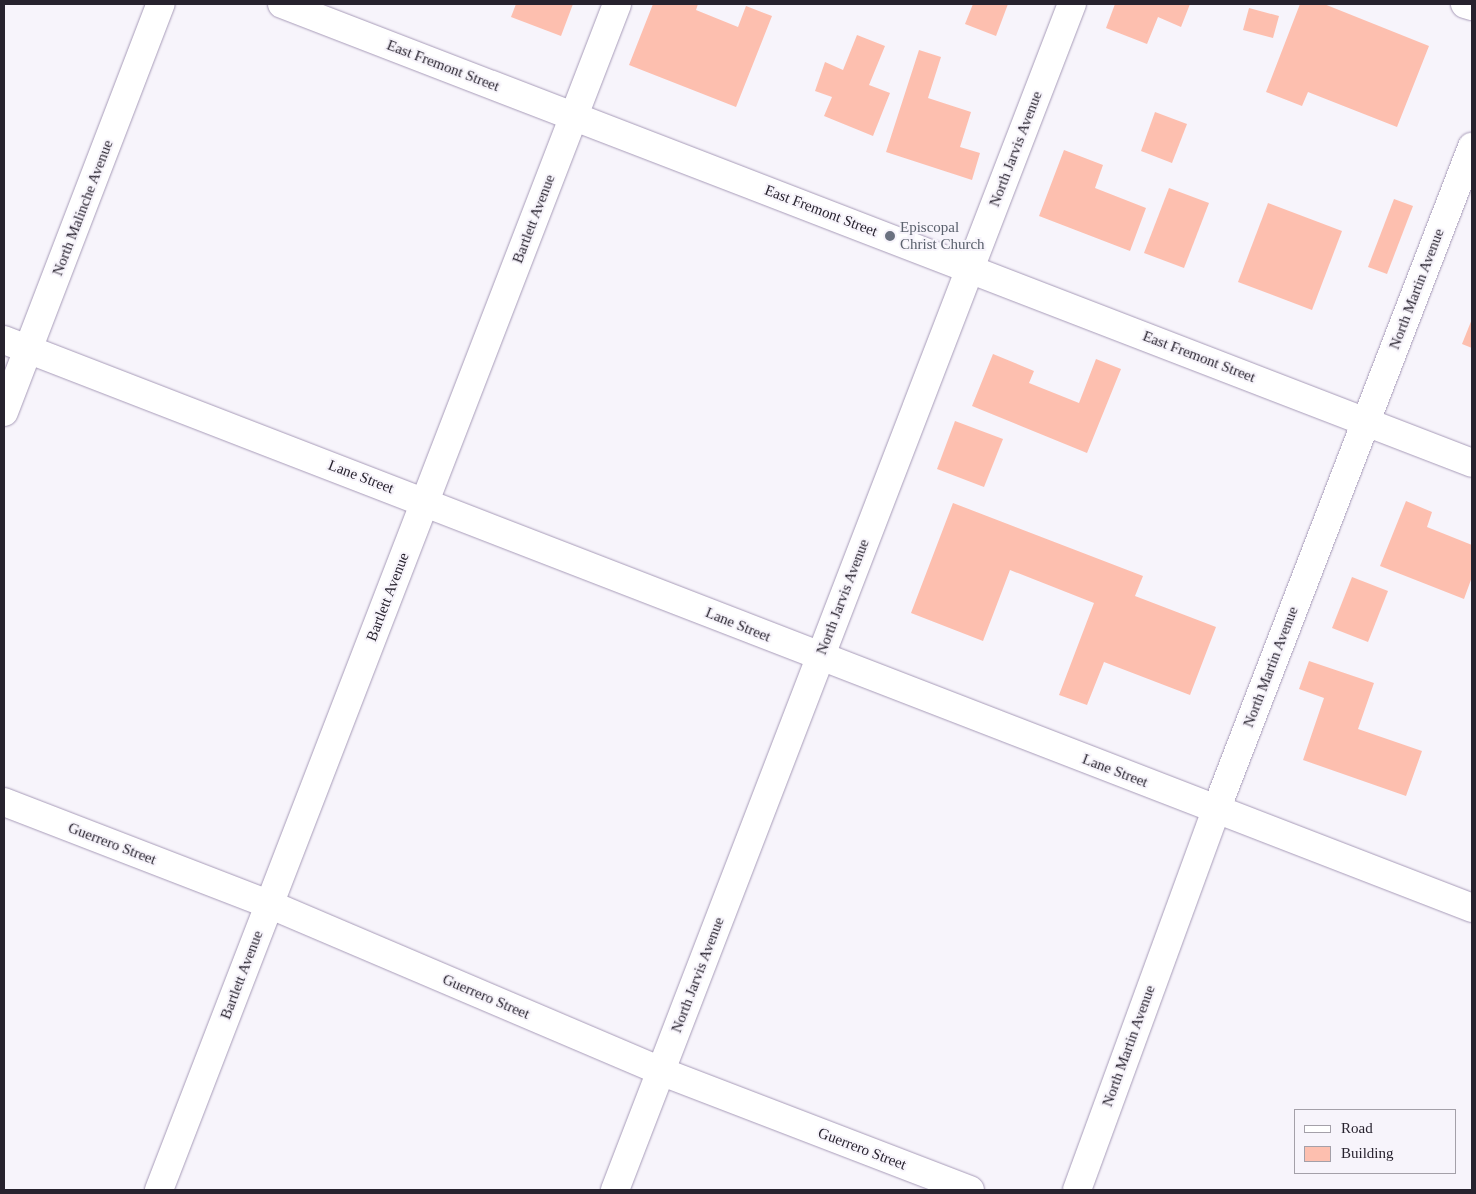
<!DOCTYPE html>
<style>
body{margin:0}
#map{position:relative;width:1476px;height:1194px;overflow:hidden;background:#f7f4fb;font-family:"Times New Roman",serif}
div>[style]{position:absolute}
.building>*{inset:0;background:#fdbfaf}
.roads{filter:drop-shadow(0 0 1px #a79bb8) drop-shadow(0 0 1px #a79bb8)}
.minor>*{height:28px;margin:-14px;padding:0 14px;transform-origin:14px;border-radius:14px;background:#fff}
.secondary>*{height:28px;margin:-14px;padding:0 14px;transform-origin:14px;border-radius:14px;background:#fff}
.dots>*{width:14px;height:14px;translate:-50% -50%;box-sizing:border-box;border:2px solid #f7f4fb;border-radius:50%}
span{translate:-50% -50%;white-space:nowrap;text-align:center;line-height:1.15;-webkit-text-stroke:4px #f7f4fb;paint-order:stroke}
.street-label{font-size:15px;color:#27222e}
.worship-label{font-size:15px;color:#5b616d}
.left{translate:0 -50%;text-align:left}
.frame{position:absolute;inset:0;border:5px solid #27222e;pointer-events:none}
.legend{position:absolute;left:1294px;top:1109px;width:162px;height:65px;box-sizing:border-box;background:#f7f4fb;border:1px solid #a4a0a9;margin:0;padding:6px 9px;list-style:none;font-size:15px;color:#27222e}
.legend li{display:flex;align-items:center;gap:10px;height:25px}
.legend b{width:25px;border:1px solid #a4a0a9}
</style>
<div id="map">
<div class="building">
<i style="clip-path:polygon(516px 4px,573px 4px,561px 36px,511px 17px)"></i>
<i style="clip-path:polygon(653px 4px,698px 4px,696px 10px,738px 27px,746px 6px,772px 16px,736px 107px,629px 65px)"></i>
<i style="clip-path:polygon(973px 4px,1008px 4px,996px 36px,965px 24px)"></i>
<i style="clip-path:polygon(1115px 4px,1190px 4px,1181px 27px,1158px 17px,1147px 44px,1106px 28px)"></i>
<i style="clip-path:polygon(1300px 4px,1324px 4px,1429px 46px,1397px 127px,1308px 92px,1302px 106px,1266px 92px)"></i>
<i style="clip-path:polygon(1249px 8px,1279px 16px,1273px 38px,1243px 30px)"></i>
<i style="clip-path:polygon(857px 35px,885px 46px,869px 85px,890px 93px,873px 136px,824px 116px,832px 97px,815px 91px,825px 62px,843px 70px)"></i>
<i style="clip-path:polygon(919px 50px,941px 57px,928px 98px,971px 112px,960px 147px,980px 153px,972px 180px,886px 152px)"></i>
<i style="clip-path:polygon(1155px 112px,1187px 124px,1172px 163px,1141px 151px)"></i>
<i style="clip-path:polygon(1064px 150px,1103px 165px,1095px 188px,1146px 208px,1130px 251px,1039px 216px)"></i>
<i style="clip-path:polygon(1169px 188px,1209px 203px,1184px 268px,1144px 253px)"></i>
<i style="clip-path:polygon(1394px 199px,1413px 206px,1387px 274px,1368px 267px)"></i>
<i style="clip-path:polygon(1268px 203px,1342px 231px,1312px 310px,1238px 282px)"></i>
<i style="clip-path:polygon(1472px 319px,1472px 348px,1462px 344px)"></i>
<i style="clip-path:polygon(993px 354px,1034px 371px,1029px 383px,1079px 403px,1096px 359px,1121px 369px,1087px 453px,972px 406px)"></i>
<i style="clip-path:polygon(955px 421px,1003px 439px,984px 487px,937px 469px)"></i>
<i style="clip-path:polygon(1406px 501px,1432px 512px,1427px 527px,1472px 545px,1472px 577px,1464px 599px,1380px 566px)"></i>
<i style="clip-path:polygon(953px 503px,1143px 576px,1135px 596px,1216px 627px,1190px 695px,1104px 662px,1087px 705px,1059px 695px,1094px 603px,1010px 570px,983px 641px,911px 613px)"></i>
<i style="clip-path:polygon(1352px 577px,1388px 591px,1368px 642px,1332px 628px)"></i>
<i style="clip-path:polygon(1309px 661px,1374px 683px,1358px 729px,1422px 751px,1406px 796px,1303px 760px,1324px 698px,1299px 689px)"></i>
</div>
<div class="roads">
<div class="minor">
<i style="left:282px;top:4px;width:1275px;rotate:21.09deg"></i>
<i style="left:1465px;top:4px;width:7px;rotate:16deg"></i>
<i style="left:4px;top:340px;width:1574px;rotate:21.15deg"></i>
<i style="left:4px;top:802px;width:284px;rotate:21.1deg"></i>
<i style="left:269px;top:904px;width:425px;rotate:23.1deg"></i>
<i style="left:660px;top:1071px;width:332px;rotate:21deg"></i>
<i style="left:615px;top:1190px;width:1271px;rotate:-68.93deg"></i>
<i style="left:1077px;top:1190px;width:405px;rotate:-69.9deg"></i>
<i style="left:1216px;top:810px;width:711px;rotate:-68.89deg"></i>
</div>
<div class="secondary">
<i style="left:4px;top:412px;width:437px;rotate:-69deg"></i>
<i style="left:159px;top:1190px;width:1271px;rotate:-68.88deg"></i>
</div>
</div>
<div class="dots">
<i style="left:890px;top:236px;background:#6b7280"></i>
</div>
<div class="street-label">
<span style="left:443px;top:66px;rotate:21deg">East Fremont Street</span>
<span style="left:1016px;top:149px;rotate:-69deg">North Jarvis Avenue</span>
<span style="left:83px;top:208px;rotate:-69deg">North Malinche Avenue</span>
<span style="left:821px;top:211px;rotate:21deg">East Fremont Street</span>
<span style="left:534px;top:219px;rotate:-69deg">Bartlett Avenue</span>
<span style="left:1417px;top:289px;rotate:-69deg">North Martin Avenue</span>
<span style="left:1199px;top:357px;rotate:21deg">East Fremont Street</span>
<span style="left:361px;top:477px;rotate:21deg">Lane Street</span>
<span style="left:388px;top:597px;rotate:-69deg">Bartlett Avenue</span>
<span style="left:843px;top:597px;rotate:-69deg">North Jarvis Avenue</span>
<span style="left:738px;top:625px;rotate:22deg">Lane Street</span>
<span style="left:1271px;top:667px;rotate:-69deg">North Martin Avenue</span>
<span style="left:1115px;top:771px;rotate:21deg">Lane Street</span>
<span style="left:112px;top:844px;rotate:21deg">Guerrero Street</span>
<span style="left:242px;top:975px;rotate:-69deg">Bartlett Avenue</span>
<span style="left:698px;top:975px;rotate:-69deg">North Jarvis Avenue</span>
<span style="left:486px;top:997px;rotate:23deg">Guerrero Street</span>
<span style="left:1129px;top:1046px;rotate:-70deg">North Martin Avenue</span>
<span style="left:862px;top:1149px;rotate:21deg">Guerrero Street</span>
</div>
<div class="worship-label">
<span class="left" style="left:900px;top:236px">Episcopal<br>Christ Church</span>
</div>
<div class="frame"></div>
<ul class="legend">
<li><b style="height:6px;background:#fff"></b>Road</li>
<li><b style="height:14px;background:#fdbfaf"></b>Building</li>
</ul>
</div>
